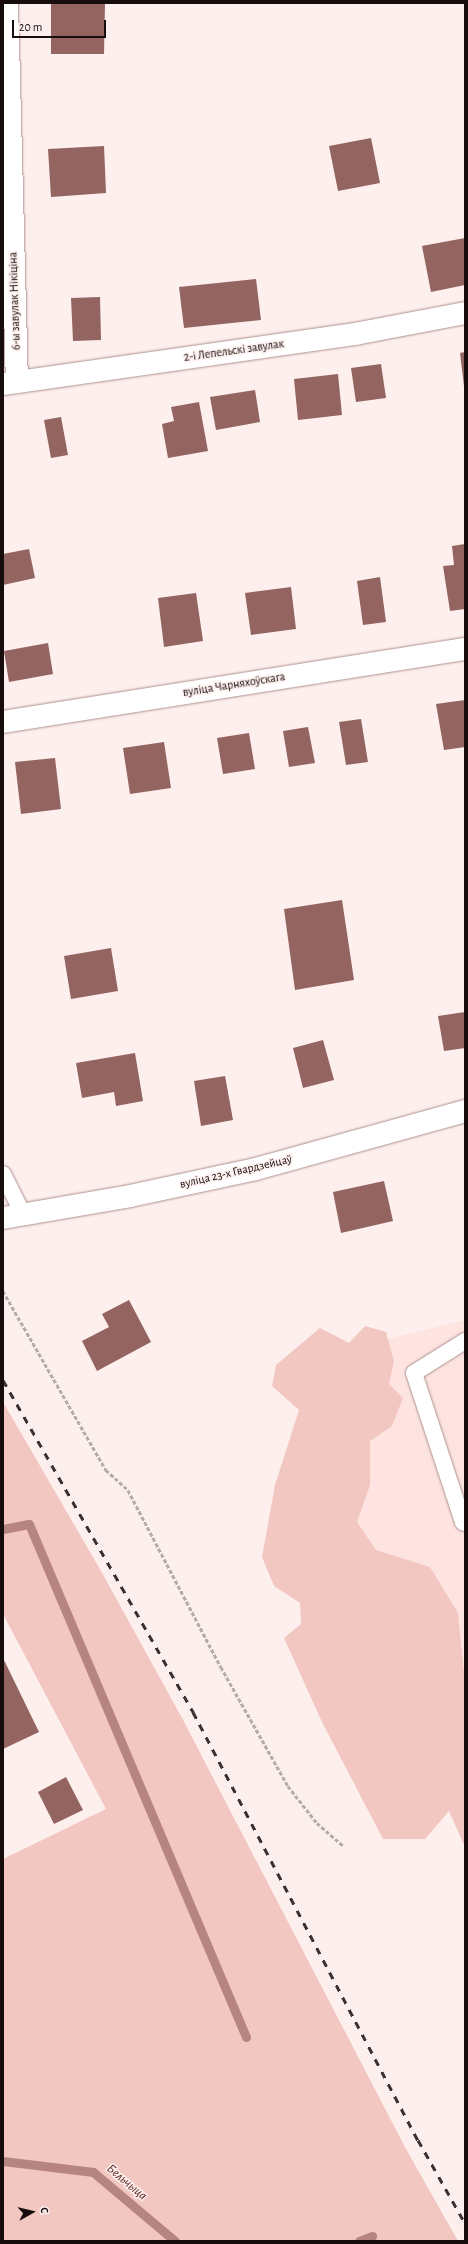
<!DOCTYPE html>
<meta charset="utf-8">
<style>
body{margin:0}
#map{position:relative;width:468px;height:2244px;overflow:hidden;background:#fcefed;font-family:"Alegreya Sans",sans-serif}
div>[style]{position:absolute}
.built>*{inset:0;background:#fde4e1}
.green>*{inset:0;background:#f2c6c1}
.stream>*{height:9px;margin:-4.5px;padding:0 4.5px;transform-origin:4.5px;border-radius:4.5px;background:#b68581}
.building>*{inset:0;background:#936460}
.path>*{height:2.5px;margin-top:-1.25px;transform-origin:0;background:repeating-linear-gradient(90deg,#b7aba9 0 4px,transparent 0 6px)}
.roads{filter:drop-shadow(0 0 1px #ae908d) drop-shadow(0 0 1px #ae908d)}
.lane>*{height:16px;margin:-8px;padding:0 8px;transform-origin:8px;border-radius:8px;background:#fff}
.street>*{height:22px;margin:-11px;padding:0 11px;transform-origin:11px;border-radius:11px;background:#fff}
.secondary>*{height:22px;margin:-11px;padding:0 11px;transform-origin:11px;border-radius:11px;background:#fff}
.rail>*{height:3px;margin-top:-1.5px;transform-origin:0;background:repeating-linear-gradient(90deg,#3a302f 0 7px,transparent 0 14px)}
span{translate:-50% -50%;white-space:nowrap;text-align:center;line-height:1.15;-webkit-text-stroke:3px #fcefed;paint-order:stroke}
.street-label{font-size:12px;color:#170d0c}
.water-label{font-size:13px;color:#571a19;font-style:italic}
.frame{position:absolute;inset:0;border:4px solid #170d0c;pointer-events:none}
.north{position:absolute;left:12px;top:2192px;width:40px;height:40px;-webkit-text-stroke:3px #fcefed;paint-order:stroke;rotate:82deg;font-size:11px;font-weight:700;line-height:16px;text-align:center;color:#170d0c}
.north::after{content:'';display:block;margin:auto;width:14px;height:18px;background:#170d0c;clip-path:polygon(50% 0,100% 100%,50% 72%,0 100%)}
.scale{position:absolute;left:12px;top:20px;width:94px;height:18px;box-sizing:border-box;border:2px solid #170d0c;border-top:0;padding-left:5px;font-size:12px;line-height:14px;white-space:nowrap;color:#170d0c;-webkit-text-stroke:3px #fcefed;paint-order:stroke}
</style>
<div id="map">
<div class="built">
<i style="clip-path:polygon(465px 1320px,465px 1767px,320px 1461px,383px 1340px)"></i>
</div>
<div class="green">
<i style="clip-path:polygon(365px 1326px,386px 1332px,394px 1361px,389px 1384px,403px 1398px,392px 1426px,370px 1441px,370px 1485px,357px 1522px,376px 1550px,430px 1567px,458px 1613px,465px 1684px,465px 1847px,449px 1811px,425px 1839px,383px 1839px,322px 1722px,284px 1638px,301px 1624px,300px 1603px,274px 1586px,262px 1557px,275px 1485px,299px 1410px,272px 1386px,276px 1365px,320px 1328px,349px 1343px)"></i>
<i style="clip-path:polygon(3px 1402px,101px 1571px,182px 1718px,406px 2149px,458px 2241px,3px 2241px,3px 1859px,106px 1809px,3px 1614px)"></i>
</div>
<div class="stream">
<i style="left:3px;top:1529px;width:26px;rotate:-11deg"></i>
<i style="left:29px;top:1524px;width:557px;rotate:67.07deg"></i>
<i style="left:3px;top:2161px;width:91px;rotate:7deg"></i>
<i style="left:93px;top:2172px;width:107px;rotate:40.1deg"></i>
<i style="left:359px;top:2241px;width:14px;rotate:-21deg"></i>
</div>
<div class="building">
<i style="clip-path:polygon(51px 3px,105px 3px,104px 54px,51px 54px)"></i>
<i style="clip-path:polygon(371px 138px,380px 183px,338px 191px,329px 146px)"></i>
<i style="clip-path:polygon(104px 146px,106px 193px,51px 197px,48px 149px)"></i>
<i style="clip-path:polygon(465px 238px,465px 285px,431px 292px,422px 246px)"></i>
<i style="clip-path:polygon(256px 279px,261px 320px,184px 328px,179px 287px)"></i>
<i style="clip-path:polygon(100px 297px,101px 340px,73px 341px,71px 298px)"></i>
<i style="clip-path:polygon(465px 352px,465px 386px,464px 386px,460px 353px)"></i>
<i style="clip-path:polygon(381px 364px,386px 398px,356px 402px,351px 368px)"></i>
<i style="clip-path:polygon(338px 374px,342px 415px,298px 420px,294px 379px)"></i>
<i style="clip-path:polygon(255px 390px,260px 422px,216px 430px,210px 397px)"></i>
<i style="clip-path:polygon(199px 402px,208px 451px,168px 458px,162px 424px,174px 421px,171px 407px)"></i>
<i style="clip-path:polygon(61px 417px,68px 455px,51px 458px,44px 420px)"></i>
<i style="clip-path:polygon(465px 544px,465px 609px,450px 611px,443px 566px,454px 565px,452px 546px)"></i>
<i style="clip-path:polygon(29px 549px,35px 578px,3px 585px,3px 554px)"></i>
<i style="clip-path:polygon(380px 577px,386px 622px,363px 625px,357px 581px)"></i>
<i style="clip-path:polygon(291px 587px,296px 629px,251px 635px,245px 593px)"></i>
<i style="clip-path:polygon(196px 593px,203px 641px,164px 647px,158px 598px)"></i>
<i style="clip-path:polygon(48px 643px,53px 674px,9px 682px,4px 651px)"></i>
<i style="clip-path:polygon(465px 700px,465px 747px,444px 750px,436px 704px)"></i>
<i style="clip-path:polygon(361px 719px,368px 762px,346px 765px,339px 722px)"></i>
<i style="clip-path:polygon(308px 727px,315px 763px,289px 767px,283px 731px)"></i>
<i style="clip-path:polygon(249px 733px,255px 769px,223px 774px,217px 738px)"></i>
<i style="clip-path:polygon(164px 742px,171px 788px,130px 794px,123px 748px)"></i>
<i style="clip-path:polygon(55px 758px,61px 809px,21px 814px,15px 762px)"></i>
<i style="clip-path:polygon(342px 900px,354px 980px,295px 990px,284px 909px)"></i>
<i style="clip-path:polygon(111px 948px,118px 991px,71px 999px,64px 956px)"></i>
<i style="clip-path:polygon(465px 1012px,465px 1048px,444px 1051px,438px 1016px)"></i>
<i style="clip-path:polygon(323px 1040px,334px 1080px,303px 1088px,293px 1048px)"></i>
<i style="clip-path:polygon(135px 1053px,143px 1101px,116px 1106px,114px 1092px,82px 1098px,76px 1063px)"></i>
<i style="clip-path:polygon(225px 1076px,233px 1120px,201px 1126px,194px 1081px)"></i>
<i style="clip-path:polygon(384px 1181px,393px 1221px,341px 1233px,333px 1192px)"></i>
<i style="clip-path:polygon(129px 1300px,151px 1342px,97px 1371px,82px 1341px,109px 1327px,102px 1314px)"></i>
<i style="clip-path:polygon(3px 1658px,39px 1732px,3px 1749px)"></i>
<i style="clip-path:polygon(66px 1777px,83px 1810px,54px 1824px,38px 1792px)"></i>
</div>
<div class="path">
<i style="left:3px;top:1291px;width:207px;rotate:60.1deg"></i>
<i style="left:106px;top:1470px;width:30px;rotate:42deg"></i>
<i style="left:128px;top:1490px;width:200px;rotate:62.3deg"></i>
<i style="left:221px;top:1667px;width:137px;rotate:60.6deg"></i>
<i style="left:288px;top:1786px;width:47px;rotate:51.9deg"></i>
<i style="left:317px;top:1823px;width:35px;rotate:41deg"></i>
</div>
<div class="roads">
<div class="lane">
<i style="left:3px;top:1174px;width:45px;rotate:63.4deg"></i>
<i style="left:465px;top:1341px;width:60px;rotate:147.9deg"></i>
<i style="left:414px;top:1373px;width:157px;rotate:71.8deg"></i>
<i style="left:463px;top:1522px;width:2px;rotate:27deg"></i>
</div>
<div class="street">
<i style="left:7px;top:3px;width:379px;rotate:88.5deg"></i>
<i style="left:3px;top:384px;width:356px;rotate:-8.1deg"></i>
<i style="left:355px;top:334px;width:112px;rotate:-10.8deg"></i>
<i style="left:3px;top:722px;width:468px;rotate:-9deg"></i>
</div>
<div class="secondary">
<i style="left:3px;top:1218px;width:129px;rotate:-9.8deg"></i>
<i style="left:130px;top:1196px;width:129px;rotate:-12.1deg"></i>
<i style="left:256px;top:1169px;width:217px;rotate:-15.5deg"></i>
</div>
</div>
<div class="rail">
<i style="left:3px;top:1380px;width:383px;rotate:60.2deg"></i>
<i style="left:193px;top:1712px;width:484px;rotate:62.3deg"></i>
<i style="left:418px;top:2140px;width:95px;rotate:60.5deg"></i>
</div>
<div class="street-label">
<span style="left:15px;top:301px;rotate:-92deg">6-ы завулак Нікіціна</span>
<span style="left:234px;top:351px;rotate:-8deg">2-і Лепельскі завулак</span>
<span style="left:234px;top:685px;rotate:-9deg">вуліца Чарняхоўскага</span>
<span style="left:236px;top:1172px;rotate:-13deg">вуліца 23-х Гвардзейцаў</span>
</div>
<div class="water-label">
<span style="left:126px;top:2183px;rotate:40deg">Бельчыца</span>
</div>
<div class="frame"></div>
<div class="north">С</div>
<div class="scale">20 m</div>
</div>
